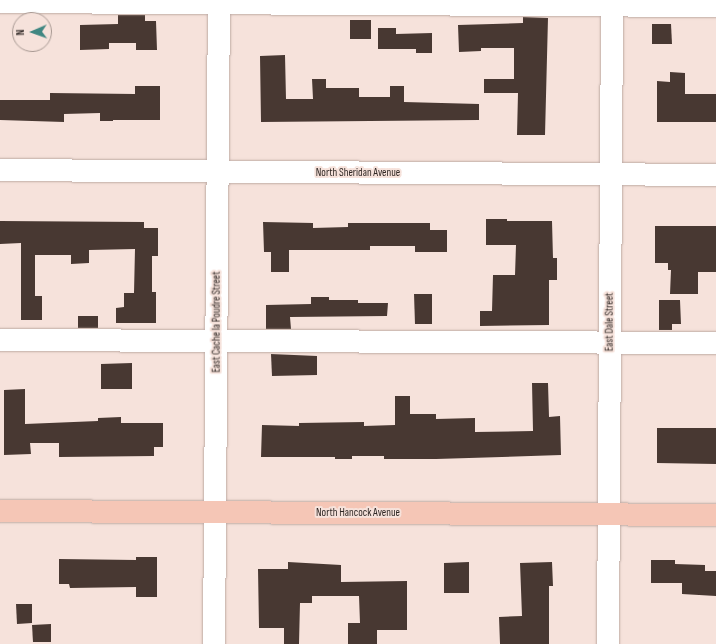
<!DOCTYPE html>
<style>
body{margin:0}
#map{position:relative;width:716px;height:644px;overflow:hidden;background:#f6e2db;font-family:"Sofia Sans Condensed",sans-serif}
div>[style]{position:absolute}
.building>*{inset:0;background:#483832}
.roads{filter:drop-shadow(0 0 1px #bdaaa3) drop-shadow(0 0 1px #bdaaa3)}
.minor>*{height:22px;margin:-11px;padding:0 11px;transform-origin:11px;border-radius:11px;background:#fff}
.major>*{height:22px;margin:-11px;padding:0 11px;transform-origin:11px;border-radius:11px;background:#f5c6b6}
span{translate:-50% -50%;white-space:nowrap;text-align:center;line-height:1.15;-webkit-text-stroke:4px #f6e2db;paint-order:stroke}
.street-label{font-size:11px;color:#302825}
.north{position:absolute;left:12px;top:12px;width:40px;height:40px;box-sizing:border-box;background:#f6e2db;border:1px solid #a79892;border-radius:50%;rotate:268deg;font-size:11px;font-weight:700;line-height:16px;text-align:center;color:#302825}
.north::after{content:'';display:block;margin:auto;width:14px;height:18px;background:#408782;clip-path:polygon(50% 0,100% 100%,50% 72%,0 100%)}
</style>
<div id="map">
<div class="building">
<i style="clip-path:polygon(118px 15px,145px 15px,145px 21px,156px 21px,157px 50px,136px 50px,136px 43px,109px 43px,109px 49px,80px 50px,80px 25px,118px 24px)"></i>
<i style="clip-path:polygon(523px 17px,548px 18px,545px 135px,517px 135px,518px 93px,484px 93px,484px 79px,514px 79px,514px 48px,481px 48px,481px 51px,459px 52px,458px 25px,523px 23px)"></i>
<i style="clip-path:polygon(350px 20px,371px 20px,371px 39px,350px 39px)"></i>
<i style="clip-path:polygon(652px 24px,671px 24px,672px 44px,652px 44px)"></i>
<i style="clip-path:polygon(378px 28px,396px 28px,396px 34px,432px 33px,432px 53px,416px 53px,416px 49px,378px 49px)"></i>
<i style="clip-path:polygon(285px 55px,286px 99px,313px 99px,312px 79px,326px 79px,326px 88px,359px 88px,359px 97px,390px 97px,390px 86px,404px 86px,404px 102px,479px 104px,479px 120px,261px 122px,260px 56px)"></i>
<i style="clip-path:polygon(670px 72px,685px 73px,685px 94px,716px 94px,716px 122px,657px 122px,657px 81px,670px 82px)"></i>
<i style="clip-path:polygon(135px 86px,160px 86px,160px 120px,113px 120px,113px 121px,100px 121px,100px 113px,64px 114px,64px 122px,0 120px,0 100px,50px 100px,50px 93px,135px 94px)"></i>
<i style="clip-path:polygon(486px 219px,507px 219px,507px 221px,552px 221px,553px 258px,557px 258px,557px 280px,549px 280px,549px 325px,480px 326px,480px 311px,492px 311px,493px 275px,515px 275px,516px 245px,486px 245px)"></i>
<i style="clip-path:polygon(0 221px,144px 222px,144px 228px,158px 228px,158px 256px,152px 256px,152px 292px,156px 292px,156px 323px,116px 323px,116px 308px,124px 307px,124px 293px,134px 293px,135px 249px,89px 250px,89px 263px,71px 264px,71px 255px,35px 255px,35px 296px,42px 296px,42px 320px,21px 320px,21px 243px,0 244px)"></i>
<i style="clip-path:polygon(263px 222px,313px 223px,313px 228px,348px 227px,348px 223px,430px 223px,430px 230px,447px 230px,447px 252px,415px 252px,415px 246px,370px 246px,370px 250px,289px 250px,289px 272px,271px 272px,271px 252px,264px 252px)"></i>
<i style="clip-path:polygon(655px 226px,716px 226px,716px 272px,698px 272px,698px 294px,670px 294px,671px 270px,668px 270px,668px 263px,655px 263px)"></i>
<i style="clip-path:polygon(414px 294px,432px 294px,432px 324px,415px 324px)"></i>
<i style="clip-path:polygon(311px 297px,329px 297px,329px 300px,358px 300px,358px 303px,388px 303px,387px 316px,290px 317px,291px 329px,266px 329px,266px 305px,311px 304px)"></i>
<i style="clip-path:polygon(659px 300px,680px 300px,681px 324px,672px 324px,672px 330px,659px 330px)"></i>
<i style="clip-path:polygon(78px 316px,98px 316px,98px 328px,78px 328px)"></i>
<i style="clip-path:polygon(271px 354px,317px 356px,317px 375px,272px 376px)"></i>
<i style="clip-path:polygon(132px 363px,132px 389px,101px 389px,101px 364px)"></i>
<i style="clip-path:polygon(532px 383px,548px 383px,549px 417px,560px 416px,561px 455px,436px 459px,384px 459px,384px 456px,352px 456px,352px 459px,335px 459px,335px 457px,261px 457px,262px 425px,299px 426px,299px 423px,364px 422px,364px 426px,395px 425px,395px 396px,410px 396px,410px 414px,436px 414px,436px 419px,475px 418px,475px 432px,533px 431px)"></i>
<i style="clip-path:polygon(25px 389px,25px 424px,98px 421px,98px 418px,121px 417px,121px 423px,163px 423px,163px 447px,154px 447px,154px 456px,59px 457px,59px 443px,30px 443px,31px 454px,4px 455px,4px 390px)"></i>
<i style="clip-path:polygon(657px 428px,716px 428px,716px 464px,657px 463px)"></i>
<i style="clip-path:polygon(136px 557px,157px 557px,157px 597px,136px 597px,136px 587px,70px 588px,69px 584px,59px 584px,59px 559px,136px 560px)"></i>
<i style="clip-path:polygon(651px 560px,675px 560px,675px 564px,705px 565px,705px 571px,716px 571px,716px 596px,682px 594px,682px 583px,651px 583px)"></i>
<i style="clip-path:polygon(288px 562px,341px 565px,341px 582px,407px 581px,407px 630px,377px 630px,377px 644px,348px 644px,348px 623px,360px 623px,359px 596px,312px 596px,312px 603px,300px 603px,299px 644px,284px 644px,284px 628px,259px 628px,258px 569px,288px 569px)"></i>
<i style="clip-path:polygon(469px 562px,469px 593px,444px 593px,444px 563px)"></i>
<i style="clip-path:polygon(552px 562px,553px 586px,549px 586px,549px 644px,500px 644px,499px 617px,522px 616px,520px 563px)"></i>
<i style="clip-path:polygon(16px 604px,32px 604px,32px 623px,17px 624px)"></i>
<i style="clip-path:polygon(51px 624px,51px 642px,33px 642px,32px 625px)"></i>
</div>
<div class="roads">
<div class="minor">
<i style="left:0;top:2px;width:716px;rotate:0.32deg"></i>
<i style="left:0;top:170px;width:716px;rotate:0.4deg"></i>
<i style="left:0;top:340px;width:716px;rotate:0.24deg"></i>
<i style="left:214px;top:644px;width:644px;rotate:-89.56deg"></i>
<i style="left:608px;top:644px;width:644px;rotate:-89.64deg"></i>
</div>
<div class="major">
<i style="left:0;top:511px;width:716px;rotate:0.32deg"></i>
</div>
</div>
<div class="street-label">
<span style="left:358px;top:173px">North Sheridan Avenue</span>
<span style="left:217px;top:322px;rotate:-90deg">East Cache la Poudre Street</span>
<span style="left:610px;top:322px;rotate:-90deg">East Dale Street</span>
<span style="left:358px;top:513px">North Hancock Avenue</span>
</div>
<div class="north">N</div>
</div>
